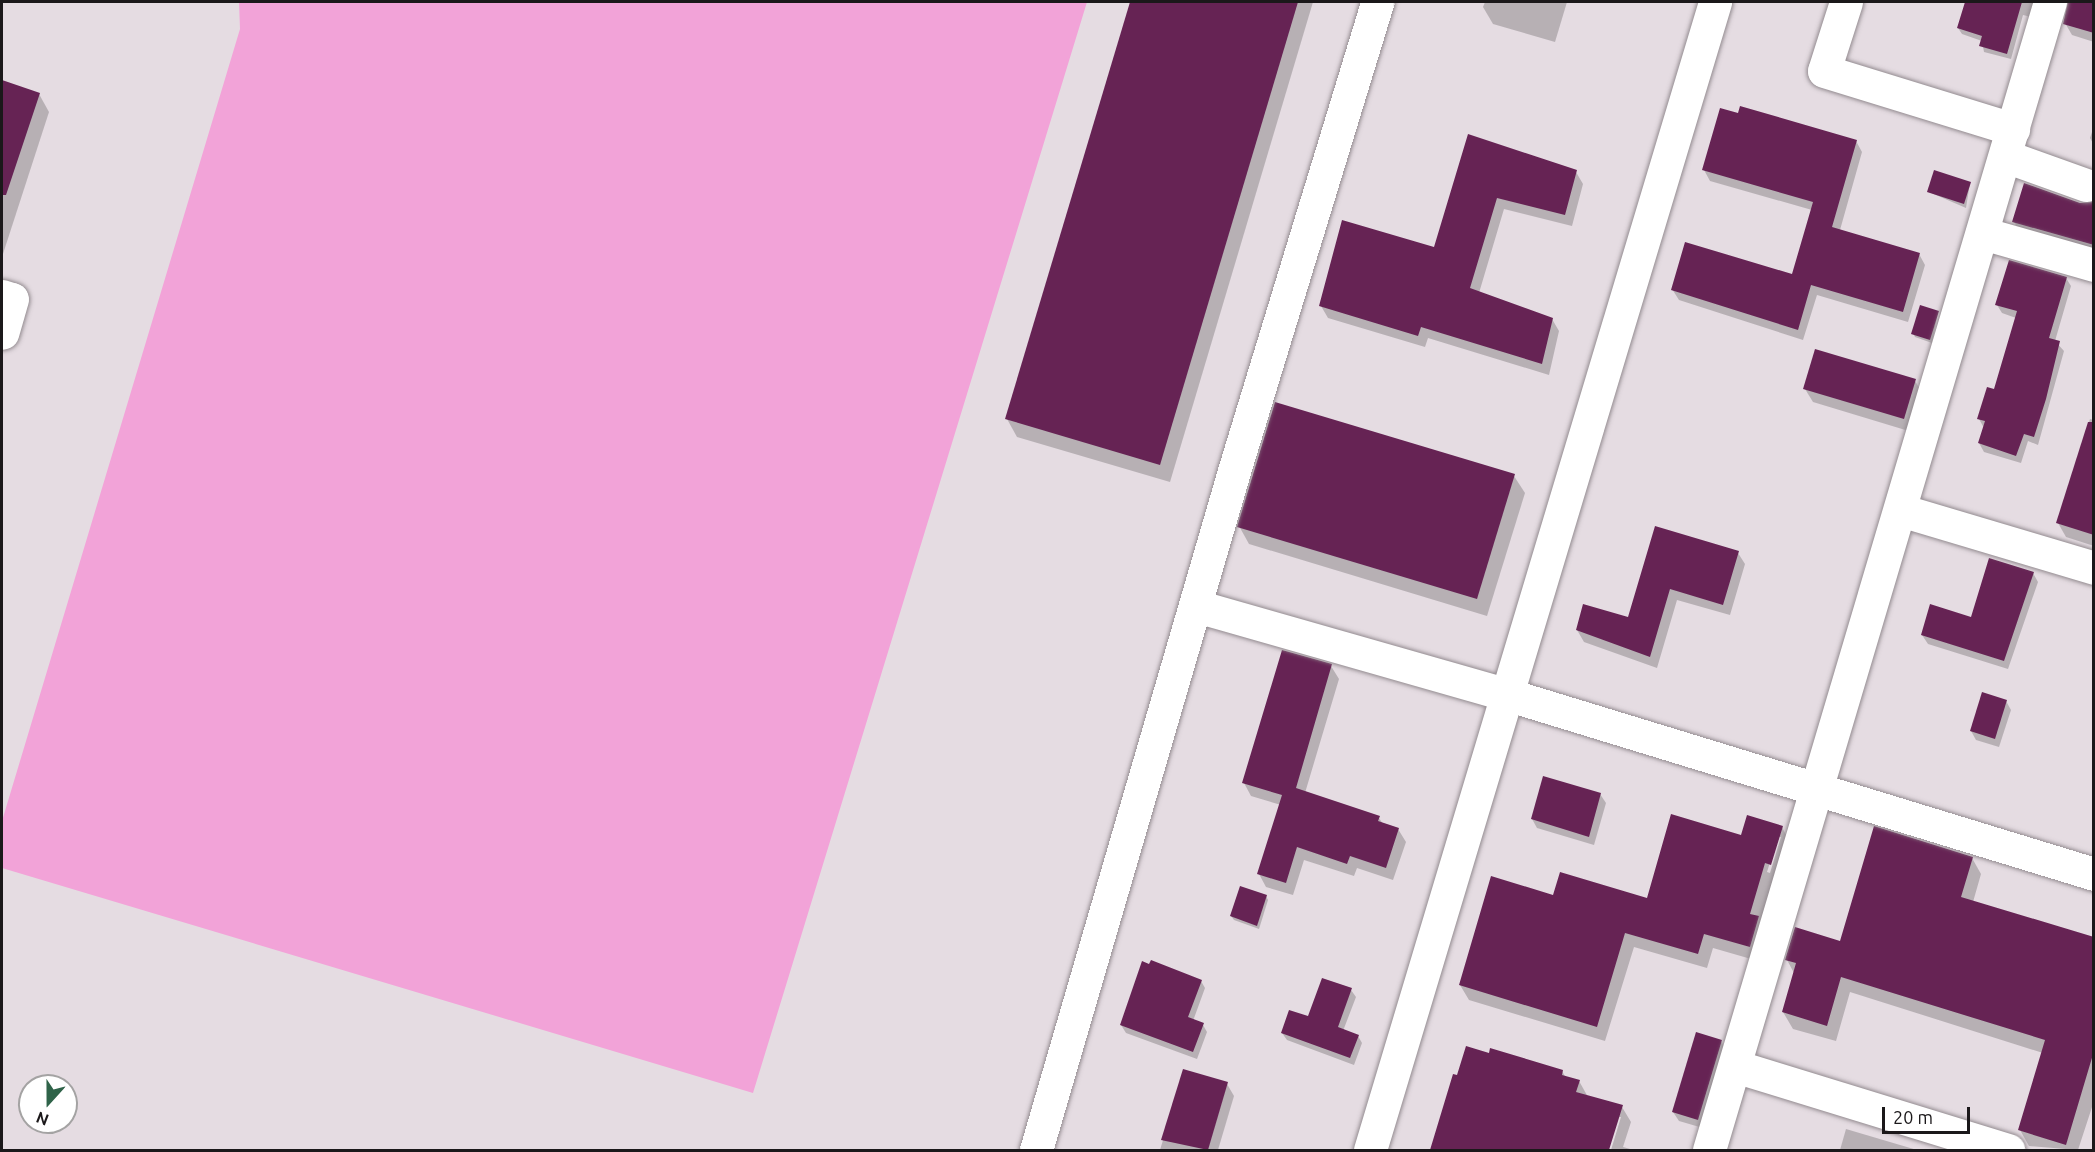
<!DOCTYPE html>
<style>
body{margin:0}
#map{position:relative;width:2095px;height:1152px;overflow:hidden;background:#e5dce2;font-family:Ubuntu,sans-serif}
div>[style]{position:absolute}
.water>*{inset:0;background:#f2a3d8}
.shadow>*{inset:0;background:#0003}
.building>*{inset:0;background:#662354}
.roads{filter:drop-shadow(0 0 2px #938b90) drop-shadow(0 0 2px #938b90)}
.minor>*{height:33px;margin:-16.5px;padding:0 16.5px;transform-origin:16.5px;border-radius:16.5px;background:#fff}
span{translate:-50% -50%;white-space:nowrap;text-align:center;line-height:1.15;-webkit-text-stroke:6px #fff;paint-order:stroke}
.frame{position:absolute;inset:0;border:3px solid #1b181a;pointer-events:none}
.north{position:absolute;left:18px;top:1074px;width:60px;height:60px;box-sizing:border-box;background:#fff;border:2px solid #a4a3a3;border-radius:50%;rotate:201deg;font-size:16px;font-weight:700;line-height:24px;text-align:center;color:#1b181a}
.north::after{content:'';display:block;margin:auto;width:21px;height:27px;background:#2f6349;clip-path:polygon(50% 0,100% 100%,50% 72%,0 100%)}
.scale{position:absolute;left:1882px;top:1107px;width:88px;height:27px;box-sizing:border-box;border:3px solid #1b181a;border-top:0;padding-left:8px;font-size:18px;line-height:21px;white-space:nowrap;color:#1b181a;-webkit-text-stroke:4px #fff;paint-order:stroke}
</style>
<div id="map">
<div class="water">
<i style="clip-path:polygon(239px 2px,1087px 2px,753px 1093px,2px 868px,2px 821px,240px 29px)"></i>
</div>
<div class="shadow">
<i style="clip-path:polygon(1131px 2px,1313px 2px,1170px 482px,1017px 437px,1007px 419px)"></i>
<i style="clip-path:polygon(1485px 2px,1567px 2px,1555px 42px,1493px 24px,1483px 7px)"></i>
<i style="clip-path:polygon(1967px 2px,2036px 2px,2031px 17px,2023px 15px,2011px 59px,1984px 52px,1982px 41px,1962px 34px,1958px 28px)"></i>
<i style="clip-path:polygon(2069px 2px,2094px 4px,2094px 42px,2072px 35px,2065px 23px)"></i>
<i style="clip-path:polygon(2px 82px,39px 94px,49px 112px,2px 257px)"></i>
<i style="clip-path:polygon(2094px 126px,2094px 145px,2090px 138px)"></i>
<i style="clip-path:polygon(1468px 136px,1576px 172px,1583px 184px,1572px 226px,1504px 209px,1479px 293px,1552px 319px,1559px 331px,1549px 375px,1428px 338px,1425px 347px,1328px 318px,1321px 306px,1435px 249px)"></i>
<i style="clip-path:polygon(1856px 141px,1862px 152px,1840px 230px,1919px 254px,1925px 265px,1908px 322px,1817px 295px,1803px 340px,1679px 300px,1672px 289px,1793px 276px,1812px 210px,1710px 181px,1704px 170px)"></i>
<i style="clip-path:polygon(1970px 183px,1966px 208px,1929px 192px)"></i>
<i style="clip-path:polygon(2080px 204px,2094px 205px,2094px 255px,2021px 234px,2014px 222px)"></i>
<i style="clip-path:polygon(2066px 278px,2071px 286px,2055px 341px,2064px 351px,2038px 445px,2028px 441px,2021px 463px,1984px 452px,1979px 443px,1984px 428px,1979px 419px,1995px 391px,2016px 318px,2002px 313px,1997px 305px)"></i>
<i style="clip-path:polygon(1938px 312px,1932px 343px,1915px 337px,1913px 333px)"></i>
<i style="clip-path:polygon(1915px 381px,1923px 394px,1912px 432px,1813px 402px,1805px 389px)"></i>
<i style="clip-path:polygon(2090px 419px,2094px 420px,2094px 546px,2066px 537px,2058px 523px)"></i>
<i style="clip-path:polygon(1514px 476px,1525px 493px,1487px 616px,1249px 544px,1239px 526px)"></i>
<i style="clip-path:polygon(1656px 528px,1738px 553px,1745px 564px,1730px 615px,1677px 600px,1657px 668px,1584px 642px,1577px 630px,1629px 619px)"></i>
<i style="clip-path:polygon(2033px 573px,2038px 582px,2008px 669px,1928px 644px,1922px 635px,1972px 619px)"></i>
<i style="clip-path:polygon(1331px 666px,1339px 679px,1305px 793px,1379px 818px,1383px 824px,1398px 829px,1406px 842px,1393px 880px,1357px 868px,1354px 876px,1304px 860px,1293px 895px,1266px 887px,1259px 874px,1281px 805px,1251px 796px,1244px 783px)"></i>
<i style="clip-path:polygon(2006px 701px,2011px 710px,1999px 747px,1976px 740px,1971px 731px)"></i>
<i style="clip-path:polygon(1600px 794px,1606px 803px,1594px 845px,1537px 828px,1532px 819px)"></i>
<i style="clip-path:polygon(evenodd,1782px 827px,1790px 843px,1758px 961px,1713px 948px,1707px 968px,1634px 947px,1605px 1041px,1469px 1000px,1460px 985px,1554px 897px,1648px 900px,1782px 827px,1778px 837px,1781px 837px,1770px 873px,1767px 872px,1778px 837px)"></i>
<i style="clip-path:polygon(1972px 858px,1981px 874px,1973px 902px,2094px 938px,2094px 1101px,2078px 1150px,2029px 1146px,2020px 1130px,2043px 1053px,1850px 992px,1836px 1041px,1793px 1029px,1783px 1012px,1794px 973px,1787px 960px,1841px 943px)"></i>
<i style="clip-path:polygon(1266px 896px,1268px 900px,1259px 929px,1234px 920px,1231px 916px)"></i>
<i style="clip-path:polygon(1323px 979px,1351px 990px,1356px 997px,1343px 1031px,1358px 1036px,1362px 1043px,1354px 1065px,1287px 1040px,1282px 1033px,1309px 1018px)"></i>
<i style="clip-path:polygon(1201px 981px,1205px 988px,1193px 1021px,1203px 1025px,1207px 1032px,1197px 1059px,1126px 1033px,1121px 1025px)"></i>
<i style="clip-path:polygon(1721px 1041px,1726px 1050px,1703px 1128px,1679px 1121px,1673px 1112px)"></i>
<i style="clip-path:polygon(1184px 1071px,1227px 1084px,1234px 1096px,1218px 1150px,1160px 1150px)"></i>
<i style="clip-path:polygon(evenodd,1562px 1071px,1566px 1078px,1579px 1081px,1588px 1097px,1622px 1107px,1631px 1122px,1623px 1147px,1634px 1150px,1432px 1150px,1454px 1076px,1562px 1071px,1618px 1117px,1621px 1117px,1611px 1150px,1608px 1149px,1618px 1117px)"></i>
<i style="clip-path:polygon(1846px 1129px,1917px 1150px,1840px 1150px)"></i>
</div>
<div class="building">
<i style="clip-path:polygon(1130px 2px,1298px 2px,1160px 465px,1005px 419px)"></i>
<i style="clip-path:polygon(1965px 2px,2022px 2px,2007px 54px,1979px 46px,1982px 36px,1957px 28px)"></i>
<i style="clip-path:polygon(2068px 2px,2094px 2px,2094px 33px,2063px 24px)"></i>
<i style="clip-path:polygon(2px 80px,40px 93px,6px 195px,2px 195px)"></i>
<i style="clip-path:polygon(1740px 106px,1857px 140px,1832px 227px,1920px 253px,1903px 312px,1811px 285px,1798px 330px,1671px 290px,1685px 242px,1792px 274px,1813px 202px,1702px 170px,1720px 108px,1738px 113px)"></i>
<i style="clip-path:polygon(1468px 134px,1577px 170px,1565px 215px,1497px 198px,1470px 288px,1553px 318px,1542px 364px,1421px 327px,1418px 336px,1319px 306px,1342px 220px,1434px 247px)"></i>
<i style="clip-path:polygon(1934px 170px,1971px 182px,1964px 204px,1927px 192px)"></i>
<i style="clip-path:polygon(2024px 183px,2080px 203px,2094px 202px,2094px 245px,2012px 222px)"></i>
<i style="clip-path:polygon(2009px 260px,2067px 277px,2049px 338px,2060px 341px,2046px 399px,2034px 437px,2024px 434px,2016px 456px,1978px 443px,1985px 421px,1977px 419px,1987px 387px,1994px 389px,2017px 311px,1995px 305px)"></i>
<i style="clip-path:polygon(1920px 305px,1939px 311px,1930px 340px,1911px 334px)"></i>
<i style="clip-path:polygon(1815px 349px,1916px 379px,1904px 419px,1803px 389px)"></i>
<i style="clip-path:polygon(1275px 402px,1515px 474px,1477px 599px,1237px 527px)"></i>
<i style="clip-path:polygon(2088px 422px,2094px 422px,2094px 535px,2056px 523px)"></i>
<i style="clip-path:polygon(1655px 526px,1739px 551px,1723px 605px,1670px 589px,1650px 657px,1576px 630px,1583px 604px,1628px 617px)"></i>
<i style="clip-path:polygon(1989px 558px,2034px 572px,2004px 661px,1921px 635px,1930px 604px,1971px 617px)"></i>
<i style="clip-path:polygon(1282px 650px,1332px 664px,1296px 788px,1380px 816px,1378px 821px,1399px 828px,1386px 868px,1350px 856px,1347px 864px,1297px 847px,1286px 883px,1257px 874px,1282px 795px,1242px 783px)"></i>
<i style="clip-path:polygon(1982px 692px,2007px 700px,1995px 739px,1970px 731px)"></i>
<i style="clip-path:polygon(1543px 776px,1601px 793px,1589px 837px,1531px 819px)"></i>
<i style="clip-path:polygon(1671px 814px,1741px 835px,1747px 815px,1783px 826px,1771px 865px,1765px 863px,1750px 914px,1759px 916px,1750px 947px,1704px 934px,1698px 954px,1625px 933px,1597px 1027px,1459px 985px,1491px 876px,1553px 895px,1560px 872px,1647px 898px)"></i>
<i style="clip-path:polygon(1874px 826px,1973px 857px,1961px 897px,2094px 937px,2094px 1051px,2066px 1145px,2018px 1130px,2045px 1040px,1841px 977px,1827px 1026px,1782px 1012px,1796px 963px,1785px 960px,1795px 927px,1840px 941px)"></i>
<i style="clip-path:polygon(1240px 886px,1267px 895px,1257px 926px,1230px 916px)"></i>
<i style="clip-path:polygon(1151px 960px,1202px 980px,1188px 1017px,1204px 1023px,1193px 1052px,1120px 1025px,1142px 961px,1149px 964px)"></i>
<i style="clip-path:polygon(1322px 978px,1352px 988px,1338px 1027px,1359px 1035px,1350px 1058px,1281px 1033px,1289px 1010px,1308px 1016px)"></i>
<i style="clip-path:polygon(1696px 1032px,1722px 1040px,1698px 1120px,1672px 1112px)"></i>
<i style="clip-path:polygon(1466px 1046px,1489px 1053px,1490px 1048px,1563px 1070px,1562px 1075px,1580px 1080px,1576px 1092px,1623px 1105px,1609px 1150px,1430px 1150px,1453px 1074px,1457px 1075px)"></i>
<i style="clip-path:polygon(1183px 1069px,1228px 1082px,1208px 1150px,1161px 1140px)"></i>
</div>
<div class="roads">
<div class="minor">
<i style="left:1846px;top:2px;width:72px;rotate:107.7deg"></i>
<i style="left:1824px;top:71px;width:198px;rotate:17.1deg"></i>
<i style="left:2005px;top:156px;width:86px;rotate:19.7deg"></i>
<i style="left:1982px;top:233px;width:116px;rotate:15.9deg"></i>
<i style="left:2px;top:296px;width:10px;rotate:17deg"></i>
<i style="left:12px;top:299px;width:35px;rotate:106deg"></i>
<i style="left:1900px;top:510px;width:202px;rotate:16.6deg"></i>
<i style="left:1196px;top:606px;width:325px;rotate:15.9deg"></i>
<i style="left:1509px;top:695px;width:612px;rotate:17.01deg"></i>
<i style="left:1735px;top:1066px;width:286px;rotate:17.1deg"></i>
<i style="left:1036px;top:1150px;width:707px;rotate:-73.74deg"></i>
<i style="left:1234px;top:471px;width:490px;rotate:-73deg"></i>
<i style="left:1370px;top:1150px;width:1199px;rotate:-73.27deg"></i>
<i style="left:1709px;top:1150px;width:1198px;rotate:-73.46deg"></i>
</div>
</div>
<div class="frame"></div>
<div class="north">N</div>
<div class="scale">20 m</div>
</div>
